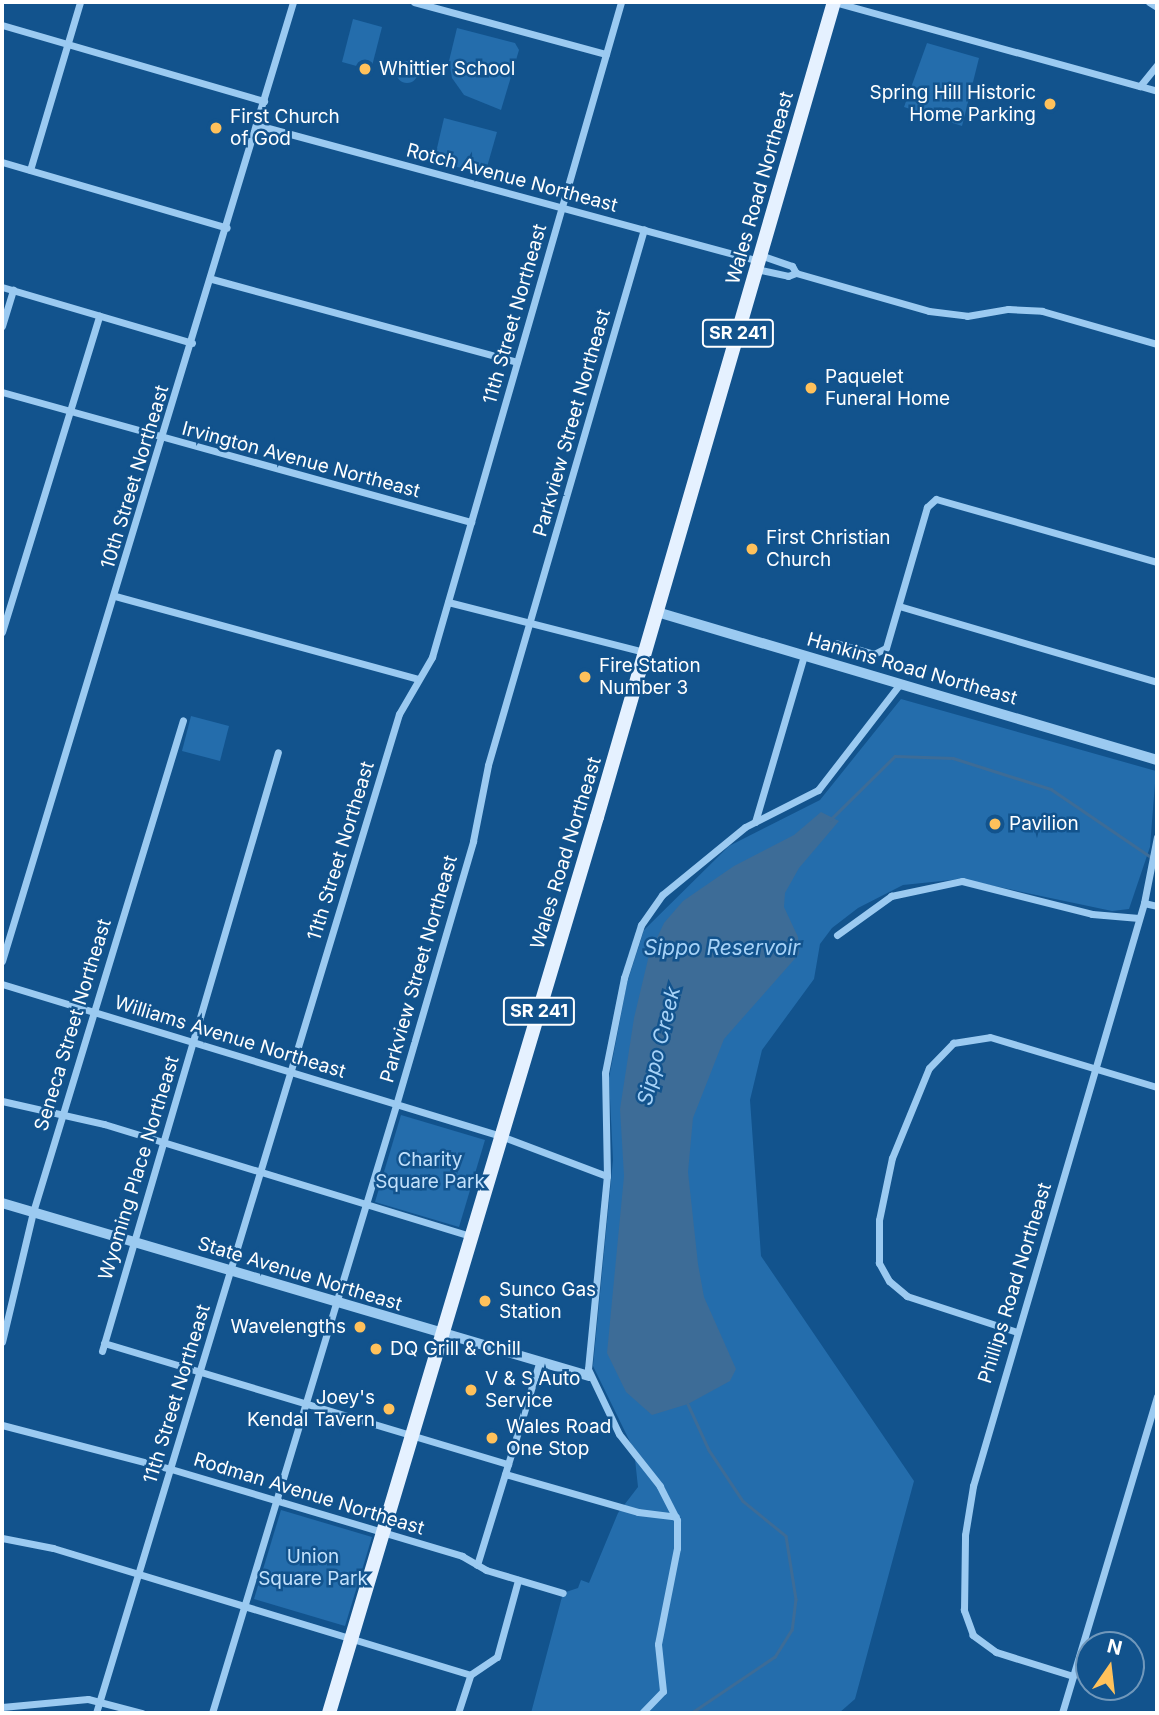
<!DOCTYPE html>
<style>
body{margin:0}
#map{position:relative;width:1159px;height:1715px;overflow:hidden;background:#12538d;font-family:Inter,sans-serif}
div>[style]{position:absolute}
.green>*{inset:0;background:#246dac}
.round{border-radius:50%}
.water>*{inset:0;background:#3d6c97}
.stream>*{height:2.5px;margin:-1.25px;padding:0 1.25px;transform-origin:1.25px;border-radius:1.25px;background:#3d6c97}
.minor>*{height:7px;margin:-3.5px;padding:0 3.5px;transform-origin:3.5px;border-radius:3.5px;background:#9bcaf1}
.tertiary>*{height:10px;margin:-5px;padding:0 5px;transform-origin:5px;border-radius:5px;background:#9bcaf1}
.primary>*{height:14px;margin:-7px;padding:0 7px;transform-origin:7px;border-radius:7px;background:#e5f1ff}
.dots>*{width:19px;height:19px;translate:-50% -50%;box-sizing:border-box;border:4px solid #12538d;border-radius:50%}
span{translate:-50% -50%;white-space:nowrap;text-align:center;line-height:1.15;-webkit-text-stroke:5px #12538d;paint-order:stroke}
.shield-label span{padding:2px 5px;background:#12538d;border:2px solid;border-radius:5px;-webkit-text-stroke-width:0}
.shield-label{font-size:18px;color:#fff;font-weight:700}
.poi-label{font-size:19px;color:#fff}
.left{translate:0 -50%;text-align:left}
.right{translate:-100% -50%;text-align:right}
.street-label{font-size:19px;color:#fff}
.park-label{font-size:19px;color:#c2e1fc}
.water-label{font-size:21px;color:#a7d3f8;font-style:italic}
.frame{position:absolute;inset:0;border:4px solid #fff;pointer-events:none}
.north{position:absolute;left:1075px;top:1631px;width:70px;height:70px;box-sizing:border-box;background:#12538d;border:2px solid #7198bb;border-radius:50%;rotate:14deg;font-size:19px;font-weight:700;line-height:28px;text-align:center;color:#fff}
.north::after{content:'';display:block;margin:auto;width:24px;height:32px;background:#ffc15b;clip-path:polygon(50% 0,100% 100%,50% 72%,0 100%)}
</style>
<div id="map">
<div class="green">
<i style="clip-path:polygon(353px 19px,382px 27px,371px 70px,342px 62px)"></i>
<i style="clip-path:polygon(457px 28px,515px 43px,519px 50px,501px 110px,464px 95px,452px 78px,449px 61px)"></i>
<i style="clip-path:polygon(927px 43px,979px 58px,962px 126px,904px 107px)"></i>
<i class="round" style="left:396px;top:61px;width:22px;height:22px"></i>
<i style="clip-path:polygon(444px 118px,497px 132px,485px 174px,434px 161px)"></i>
<i style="clip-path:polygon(901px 699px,1156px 771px,1150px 847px,1129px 909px,1112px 911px,961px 879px,903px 885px,858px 908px,832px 928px,820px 944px,814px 979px,762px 1050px,750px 1100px,761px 1256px,914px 1481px,855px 1699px,839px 1713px,531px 1713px,563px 1593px,578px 1588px,581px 1580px,589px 1583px,618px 1513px,638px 1487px,634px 1450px,593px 1366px,613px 1160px,609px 1078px,627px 983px,644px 930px,729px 846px,820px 800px)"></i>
<i style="clip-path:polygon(191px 716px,229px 726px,220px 761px,182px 751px)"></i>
<i style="clip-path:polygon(401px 1115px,485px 1140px,459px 1227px,375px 1202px)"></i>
<i style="clip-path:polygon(281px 1510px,372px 1537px,345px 1626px,254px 1599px)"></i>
</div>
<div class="water">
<i style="clip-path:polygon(821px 812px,839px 821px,799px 868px,785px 893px,784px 907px,798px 937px,799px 954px,724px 1039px,693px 1118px,688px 1172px,698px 1264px,704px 1297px,736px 1369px,730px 1381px,688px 1404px,652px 1415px,626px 1392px,607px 1353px,624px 1176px,620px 1109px,634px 1018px,649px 955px,664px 923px,683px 901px,734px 866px,794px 835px)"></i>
</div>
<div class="stream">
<i style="left:830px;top:820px;width:91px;rotate:-44.6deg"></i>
<i style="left:895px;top:756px;width:58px;rotate:2deg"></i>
<i style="left:953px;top:758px;width:103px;rotate:17.6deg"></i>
<i style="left:1051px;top:789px;width:128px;rotate:34.2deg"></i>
<i style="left:688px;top:1404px;width:51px;rotate:65.5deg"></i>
<i style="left:709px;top:1450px;width:61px;rotate:56.3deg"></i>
<i style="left:743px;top:1501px;width:55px;rotate:39.1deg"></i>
<i style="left:786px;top:1536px;width:64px;rotate:81deg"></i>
<i style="left:796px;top:1599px;width:31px;rotate:97deg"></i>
<i style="left:792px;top:1630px;width:32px;rotate:122deg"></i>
<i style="left:775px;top:1657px;width:100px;rotate:146deg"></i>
</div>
<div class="minor">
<i style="left:414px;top:2px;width:199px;rotate:15.2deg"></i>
<i style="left:834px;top:2px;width:317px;rotate:15.4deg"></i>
<i style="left:1140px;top:86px;width:27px;rotate:-51deg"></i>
<i style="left:1149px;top:2px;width:9px;rotate:32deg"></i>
<i style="left:2px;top:25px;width:273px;rotate:16.2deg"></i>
<i style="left:1140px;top:86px;width:18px;rotate:16deg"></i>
<i style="left:257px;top:125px;width:520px;rotate:15.16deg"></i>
<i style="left:2px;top:162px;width:234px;rotate:16.3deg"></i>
<i style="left:30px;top:170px;width:175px;rotate:-73.4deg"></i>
<i style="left:760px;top:255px;width:34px;rotate:19deg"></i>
<i style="left:792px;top:266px;width:8px;rotate:60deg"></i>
<i style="left:796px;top:273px;width:138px;rotate:15.9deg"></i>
<i style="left:929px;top:311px;width:38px;rotate:7deg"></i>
<i style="left:967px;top:316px;width:42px;rotate:-9.7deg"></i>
<i style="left:1008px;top:309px;width:34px;rotate:3deg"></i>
<i style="left:1042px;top:311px;width:120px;rotate:16deg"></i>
<i style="left:756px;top:269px;width:33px;rotate:12deg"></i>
<i style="left:788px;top:276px;width:9px;rotate:-21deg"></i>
<i style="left:212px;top:279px;width:316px;rotate:15.2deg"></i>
<i style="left:2px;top:287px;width:198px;rotate:16.4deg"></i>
<i style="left:2px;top:326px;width:38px;rotate:-73deg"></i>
<i style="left:2px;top:392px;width:487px;rotate:15.5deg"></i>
<i style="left:115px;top:596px;width:314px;rotate:15.3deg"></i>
<i style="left:448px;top:602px;width:202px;rotate:14.3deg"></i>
<i style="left:899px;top:606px;width:269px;rotate:16.4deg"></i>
<i style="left:2px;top:632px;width:331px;rotate:-72.9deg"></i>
<i style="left:836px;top:643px;width:40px;rotate:16deg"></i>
<i style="left:874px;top:654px;width:13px;rotate:-27deg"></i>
<i style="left:886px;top:648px;width:147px;rotate:-73.8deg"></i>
<i style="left:927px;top:507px;width:12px;rotate:-42deg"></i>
<i style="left:936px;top:499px;width:230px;rotate:15.9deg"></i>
<i style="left:755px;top:822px;width:174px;rotate:-73.6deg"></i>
<i style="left:1144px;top:903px;width:13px;rotate:13deg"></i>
<i style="left:837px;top:935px;width:67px;rotate:-35.8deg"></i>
<i style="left:891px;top:896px;width:73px;rotate:-11.9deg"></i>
<i style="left:962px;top:881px;width:134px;rotate:14.2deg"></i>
<i style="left:1092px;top:914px;width:47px;rotate:4.9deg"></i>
<i style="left:2px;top:961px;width:1002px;rotate:-73.12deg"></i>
<i style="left:2px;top:984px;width:522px;rotate:16.94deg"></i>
<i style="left:501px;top:1136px;width:113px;rotate:20.7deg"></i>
<i style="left:2px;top:1101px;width:105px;rotate:12.7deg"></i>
<i style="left:104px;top:1124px;width:384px;rotate:17deg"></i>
<i style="left:1017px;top:1332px;width:116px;rotate:-161.9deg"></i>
<i style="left:907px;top:1296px;width:23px;rotate:-140deg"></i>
<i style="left:889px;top:1281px;width:21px;rotate:-119deg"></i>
<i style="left:879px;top:1263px;width:43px;rotate:-90deg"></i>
<i style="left:879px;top:1220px;width:63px;rotate:-78.2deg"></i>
<i style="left:892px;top:1158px;width:97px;rotate:-67.7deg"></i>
<i style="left:929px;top:1068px;width:35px;rotate:-46deg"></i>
<i style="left:953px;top:1043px;width:37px;rotate:-9deg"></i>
<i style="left:990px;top:1037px;width:174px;rotate:16.7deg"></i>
<i style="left:2px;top:1342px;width:134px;rotate:-76.6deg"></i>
<i style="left:33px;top:1212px;width:514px;rotate:-73.04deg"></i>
<i style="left:104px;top:1343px;width:422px;rotate:16.7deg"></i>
<i style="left:102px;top:1351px;width:624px;rotate:-73.63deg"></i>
<i style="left:2px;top:1425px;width:175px;rotate:14.6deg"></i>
<i style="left:171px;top:1469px;width:304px;rotate:16.6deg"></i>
<i style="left:462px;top:1556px;width:28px;rotate:30deg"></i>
<i style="left:486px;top:1570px;width:80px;rotate:16.6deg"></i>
<i style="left:505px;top:1474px;width:138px;rotate:15.9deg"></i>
<i style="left:638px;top:1512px;width:38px;rotate:7deg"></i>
<i style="left:2px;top:1538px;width:52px;rotate:11.1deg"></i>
<i style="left:53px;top:1548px;width:436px;rotate:16.9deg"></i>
<i style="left:477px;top:1565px;width:211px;rotate:-72.9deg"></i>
<i style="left:1073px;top:1676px;width:81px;rotate:-162.7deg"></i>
<i style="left:996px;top:1652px;width:29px;rotate:-144deg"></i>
<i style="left:973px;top:1635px;width:27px;rotate:-110deg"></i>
<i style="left:964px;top:1610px;width:75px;rotate:-89.2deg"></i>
<i style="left:965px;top:1535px;width:50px;rotate:-80.7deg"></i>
<i style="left:973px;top:1486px;width:608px;rotate:-73.65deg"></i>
<i style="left:1144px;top:903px;width:67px;rotate:-78.9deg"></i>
<i style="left:2px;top:1707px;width:86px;rotate:-5.3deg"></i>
<i style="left:88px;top:1699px;width:56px;rotate:14.5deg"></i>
<i style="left:96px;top:1713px;width:1044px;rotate:-73.13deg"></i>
<i style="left:399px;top:714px;width:66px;rotate:-59.9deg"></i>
<i style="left:432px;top:657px;width:682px;rotate:-73.9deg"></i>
<i style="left:212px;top:1713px;width:635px;rotate:-73.16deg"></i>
<i style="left:396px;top:1105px;width:275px;rotate:-73.7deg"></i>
<i style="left:473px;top:841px;width:77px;rotate:-78.8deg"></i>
<i style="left:488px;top:765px;width:558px;rotate:-73.77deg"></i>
<i style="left:458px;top:1713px;width:40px;rotate:-72deg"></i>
<i style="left:470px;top:1675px;width:32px;rotate:-34deg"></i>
<i style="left:497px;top:1657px;width:80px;rotate:-74.7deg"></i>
<i style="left:642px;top:1713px;width:30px;rotate:-46deg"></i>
<i style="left:663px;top:1691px;width:47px;rotate:-96.1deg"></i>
<i style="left:658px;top:1644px;width:98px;rotate:-78.8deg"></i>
<i style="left:677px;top:1548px;width:28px;rotate:-90deg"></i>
<i style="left:677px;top:1520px;width:38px;rotate:-117deg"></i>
<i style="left:660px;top:1486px;width:66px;rotate:-128.3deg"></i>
<i style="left:619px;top:1434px;width:72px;rotate:-115.5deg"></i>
<i style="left:588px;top:1369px;width:194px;rotate:-84.4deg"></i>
<i style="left:607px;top:1176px;width:103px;rotate:-91.1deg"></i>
<i style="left:605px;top:1073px;width:97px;rotate:-78.7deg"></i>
<i style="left:624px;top:978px;width:56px;rotate:-72.2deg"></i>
<i style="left:641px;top:925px;width:37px;rotate:-55deg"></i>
<i style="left:662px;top:895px;width:107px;rotate:-39.3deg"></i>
<i style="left:745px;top:827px;width:82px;rotate:-26.9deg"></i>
<i style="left:818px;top:790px;width:134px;rotate:-52.3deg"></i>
<i style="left:1062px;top:1713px;width:331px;rotate:-73.3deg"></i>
</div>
<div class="tertiary">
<i style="left:657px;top:612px;width:521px;rotate:16.49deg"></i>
<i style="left:2px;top:1203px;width:612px;rotate:16.42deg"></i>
</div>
<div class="primary">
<i style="left:329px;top:1713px;width:935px;rotate:-73.35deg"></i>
<i style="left:597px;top:817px;width:849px;rotate:-73.79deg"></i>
</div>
<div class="dots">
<i style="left:365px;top:69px;background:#ffc15b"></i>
<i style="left:1050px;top:104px;background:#ffc15b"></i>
<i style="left:216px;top:128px;background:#ffc15b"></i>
<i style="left:811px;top:388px;background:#ffc15b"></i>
<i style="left:752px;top:549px;background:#ffc15b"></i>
<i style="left:585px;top:677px;background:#ffc15b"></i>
<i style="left:995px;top:824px;background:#ffc15b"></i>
<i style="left:485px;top:1301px;background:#ffc15b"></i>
<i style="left:360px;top:1327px;background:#ffc15b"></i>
<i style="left:376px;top:1349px;background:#ffc15b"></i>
<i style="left:471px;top:1390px;background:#ffc15b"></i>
<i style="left:389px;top:1409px;background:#ffc15b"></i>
<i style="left:492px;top:1438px;background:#ffc15b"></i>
</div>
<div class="shield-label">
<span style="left:738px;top:333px">SR 241</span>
<span style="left:539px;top:1011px">SR 241</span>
</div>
<div class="poi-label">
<span class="left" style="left:379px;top:69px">Whittier School</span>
<span class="right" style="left:1036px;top:104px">Spring Hill Historic<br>Home Parking</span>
<span class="left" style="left:230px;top:128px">First Church<br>of God</span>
<span class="left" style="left:825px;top:388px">Paquelet<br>Funeral Home</span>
<span class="left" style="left:766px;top:549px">First Christian<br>Church</span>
<span class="left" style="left:599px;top:677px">Fire Station<br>Number 3</span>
<span class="left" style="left:1009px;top:824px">Pavilion</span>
<span class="left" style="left:499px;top:1301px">Sunco Gas<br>Station</span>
<span class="right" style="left:346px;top:1327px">Wavelengths</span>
<span class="left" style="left:390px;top:1349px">DQ Grill &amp; Chill</span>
<span class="left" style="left:485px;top:1390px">V &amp; S Auto<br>Service</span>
<span class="right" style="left:375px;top:1409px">Joey's<br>Kendal Tavern</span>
<span class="left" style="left:506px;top:1438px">Wales Road<br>One Stop</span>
</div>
<div class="street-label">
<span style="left:512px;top:178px;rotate:15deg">Rotch Avenue Northeast</span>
<span style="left:760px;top:188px;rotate:-74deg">Wales Road Northeast</span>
<span style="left:515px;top:314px;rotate:-74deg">11th Street Northeast</span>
<span style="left:572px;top:423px;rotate:-74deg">Parkview Street Northeast</span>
<span style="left:301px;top:460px;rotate:15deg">Irvington Avenue Northeast</span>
<span style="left:135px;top:477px;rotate:-73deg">10th Street Northeast</span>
<span style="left:912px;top:669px;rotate:16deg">Hankins Road Northeast</span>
<span style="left:341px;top:851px;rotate:-73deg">11th Street Northeast</span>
<span style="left:566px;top:853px;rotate:-73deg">Wales Road Northeast</span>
<span style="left:419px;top:969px;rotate:-74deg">Parkview Street Northeast</span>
<span style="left:73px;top:1025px;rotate:-73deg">Seneca Street Northeast</span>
<span style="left:230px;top:1037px;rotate:17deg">Williams Avenue Northeast</span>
<span style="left:139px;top:1168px;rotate:-73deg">Wyoming Place Northeast</span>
<span style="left:300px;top:1274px;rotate:17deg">State Avenue Northeast</span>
<span style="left:1015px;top:1283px;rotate:-73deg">Phillips Road Northeast</span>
<span style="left:177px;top:1394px;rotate:-73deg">11th Street Northeast</span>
<span style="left:309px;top:1494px;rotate:17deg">Rodman Avenue Northeast</span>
</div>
<div class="park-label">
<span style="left:430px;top:1171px">Charity<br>Square Park</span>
<span style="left:313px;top:1568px">Union<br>Square Park</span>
</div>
<div class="water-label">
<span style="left:722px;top:948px">Sippo Reservoir</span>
<span style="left:659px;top:1046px;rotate:-76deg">Sippo Creek</span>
</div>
<div class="frame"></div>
<div class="north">N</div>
</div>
